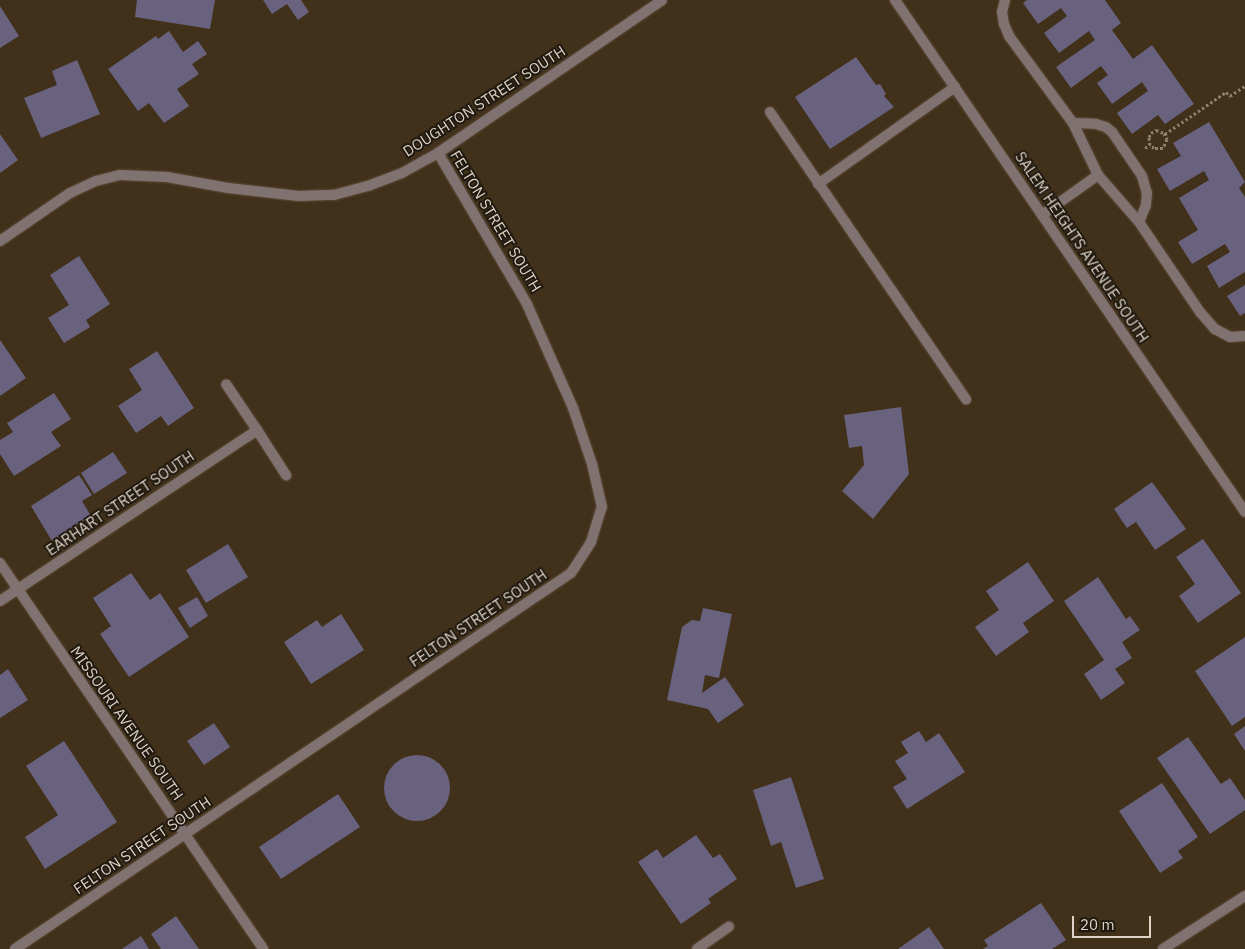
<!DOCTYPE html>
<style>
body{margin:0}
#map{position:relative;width:1245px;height:949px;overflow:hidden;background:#41301a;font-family:"IBM Plex Sans",sans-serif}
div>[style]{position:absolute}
.building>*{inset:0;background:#68627e}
.round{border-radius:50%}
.path>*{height:3px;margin-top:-1.5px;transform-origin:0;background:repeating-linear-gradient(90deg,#8e806f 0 2.5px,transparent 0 5px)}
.roads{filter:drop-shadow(0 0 1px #5d4d39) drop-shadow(0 0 1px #5d4d39)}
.service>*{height:10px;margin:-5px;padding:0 5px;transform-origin:5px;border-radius:5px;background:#817272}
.minor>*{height:10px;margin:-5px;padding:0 5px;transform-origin:5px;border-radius:5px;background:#817272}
.tertiary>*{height:10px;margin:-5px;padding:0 5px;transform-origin:5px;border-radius:5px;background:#817272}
span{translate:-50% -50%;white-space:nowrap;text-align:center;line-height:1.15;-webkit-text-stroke:4px #211a10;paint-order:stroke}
.street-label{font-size:15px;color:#ddd3c6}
.scale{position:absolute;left:1072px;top:916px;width:79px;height:22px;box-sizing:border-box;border:2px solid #ddd3c6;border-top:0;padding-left:6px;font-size:15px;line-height:18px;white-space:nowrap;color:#ddd3c6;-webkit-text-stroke:4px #211a10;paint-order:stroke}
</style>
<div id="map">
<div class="building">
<i style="clip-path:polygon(137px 0,215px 0,210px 29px,135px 17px)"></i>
<i style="clip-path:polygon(263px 0,301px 0,309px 12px,298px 20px,287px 4px,272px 14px)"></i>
<i style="clip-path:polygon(1027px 0,1105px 0,1121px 23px,1112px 30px,1133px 59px,1152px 45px,1194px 104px,1165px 124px,1158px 115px,1132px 134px,1117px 113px,1148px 91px,1142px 82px,1112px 104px,1097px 83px,1108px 75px,1101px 66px,1071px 88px,1056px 67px,1095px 40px,1089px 31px,1059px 53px,1044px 33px,1067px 16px,1061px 8px,1038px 24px,1023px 3px)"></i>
<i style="clip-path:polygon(0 6px,19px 36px,0 48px)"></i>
<i style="clip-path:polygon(169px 31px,183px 52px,198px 41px,207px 54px,192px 64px,199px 74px,177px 89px,189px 106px,164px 123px,149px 103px,138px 111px,108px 69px,156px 36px,158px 39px)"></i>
<i style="clip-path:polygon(856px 57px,876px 85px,880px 84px,886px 94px,884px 96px,894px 107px,830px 149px,795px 97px)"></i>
<i style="clip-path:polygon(77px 60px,100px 114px,41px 138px,24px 98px,57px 85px,52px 71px)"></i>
<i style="clip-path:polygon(1209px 122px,1245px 182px,1239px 188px,1245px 197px,1245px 272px,1219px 288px,1207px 266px,1230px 252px,1225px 244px,1192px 264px,1178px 242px,1198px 230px,1179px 198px,1209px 180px,1204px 171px,1170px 191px,1157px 169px,1181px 156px,1173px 143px)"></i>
<i style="clip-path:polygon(0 134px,18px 160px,0 173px)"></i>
<i style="clip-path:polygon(79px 256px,110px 304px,86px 320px,90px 327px,64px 343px,48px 318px,69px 305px,50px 275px)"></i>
<i style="clip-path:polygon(1245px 285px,1245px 313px,1240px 316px,1227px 296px)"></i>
<i style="clip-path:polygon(0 340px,26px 378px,0 396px)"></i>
<i style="clip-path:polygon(157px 351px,194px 408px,168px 426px,161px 416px,136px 433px,118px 406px,142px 390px,129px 369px)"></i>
<i style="clip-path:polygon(54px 393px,71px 419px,51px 432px,61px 446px,14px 476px,0 454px,0 440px,13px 432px,7px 423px)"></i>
<i style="clip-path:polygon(901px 407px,909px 474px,873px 519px,842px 491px,864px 465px,862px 446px,849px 448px,844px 415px)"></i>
<i style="clip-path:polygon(113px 452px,127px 473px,94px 494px,81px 473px)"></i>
<i style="clip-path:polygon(79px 475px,92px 495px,82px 501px,91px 516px,52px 541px,31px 506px)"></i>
<i style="clip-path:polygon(1152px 482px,1186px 529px,1155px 550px,1136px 522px,1127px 528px,1114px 509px)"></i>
<i style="clip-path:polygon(1203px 539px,1241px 593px,1198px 623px,1179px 596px,1195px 584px,1176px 557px)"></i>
<i style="clip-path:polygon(228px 544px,248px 577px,206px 603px,186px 570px)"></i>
<i style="clip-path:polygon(1028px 562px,1054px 601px,1023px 623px,1029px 632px,996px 656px,975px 627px,999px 610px,986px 591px)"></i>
<i style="clip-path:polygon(131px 573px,150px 600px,160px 593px,189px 637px,129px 677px,100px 634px,111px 626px,93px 598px)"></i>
<i style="clip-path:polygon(1098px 577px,1126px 619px,1130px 616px,1140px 630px,1122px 642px,1132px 658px,1115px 669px,1125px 683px,1101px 700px,1084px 674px,1104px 660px,1064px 601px)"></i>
<i style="clip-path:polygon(197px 597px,208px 616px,190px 628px,178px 608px)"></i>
<i style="clip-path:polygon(703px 608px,732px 614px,719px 678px,705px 675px,702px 693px,725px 677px,744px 705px,718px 723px,708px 709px,667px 700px,682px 627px,692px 620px,700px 621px)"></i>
<i style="clip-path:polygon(341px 614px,364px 650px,311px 684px,284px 642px,317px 620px,322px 627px)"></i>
<i style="clip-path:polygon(1245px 637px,1245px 717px,1232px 726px,1195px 671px)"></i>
<i style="clip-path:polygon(8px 669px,28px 700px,0 718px,0 675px)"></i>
<i style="clip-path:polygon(214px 723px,230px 747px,204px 765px,187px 741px)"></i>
<i style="clip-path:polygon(1245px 726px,1245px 751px,1234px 734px)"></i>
<i style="clip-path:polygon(919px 731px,926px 742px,939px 733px,965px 772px,907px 809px,893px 787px,907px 779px,895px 761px,908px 753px,901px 742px)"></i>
<i style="clip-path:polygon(1188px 737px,1221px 784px,1230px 778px,1245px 800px,1245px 810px,1210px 834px,1157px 758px)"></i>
<i style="clip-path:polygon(64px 741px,117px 822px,45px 869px,25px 837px,58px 815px,26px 766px)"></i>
<i class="round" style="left:384px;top:755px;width:66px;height:66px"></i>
<i style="clip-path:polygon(791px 777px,824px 879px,796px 888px,781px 842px,771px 846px,753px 790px)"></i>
<i style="clip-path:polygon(1162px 783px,1198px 837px,1178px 851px,1183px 858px,1160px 873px,1119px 811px)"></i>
<i style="clip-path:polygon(338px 794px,360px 827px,281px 879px,259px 847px)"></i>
<i style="clip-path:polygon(696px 835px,713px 858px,720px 854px,737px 879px,708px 899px,711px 903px,681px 924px,638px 862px,657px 849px,663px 858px)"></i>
<i style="clip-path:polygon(1041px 903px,1066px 940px,1052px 949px,983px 949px,988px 946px,984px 940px)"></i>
<i style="clip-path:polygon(176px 916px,199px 949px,161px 949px,151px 934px)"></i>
<i style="clip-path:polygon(929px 927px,944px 949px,898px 949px)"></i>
<i style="clip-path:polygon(141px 936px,149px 949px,122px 949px)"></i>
</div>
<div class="path">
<i style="left:1165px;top:134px;width:74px;rotate:-34.5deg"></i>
<i style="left:1226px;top:92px;width:6px;rotate:45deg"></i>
<i style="left:1230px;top:96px;width:18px;rotate:-34deg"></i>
<i style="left:1145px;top:148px;width:6px;rotate:-31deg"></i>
<i style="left:1150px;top:145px;width:8px;rotate:-97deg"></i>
<i style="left:1149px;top:137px;width:4px;rotate:-63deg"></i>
<i style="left:1151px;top:133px;width:6px;rotate:-31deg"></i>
<i style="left:1156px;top:130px;width:9px;rotate:21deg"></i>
<i style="left:1164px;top:133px;width:7px;rotate:63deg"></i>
<i style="left:1167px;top:139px;width:10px;rotate:114deg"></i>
<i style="left:1163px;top:148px;width:9px;rotate:180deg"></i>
<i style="left:1154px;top:148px;width:5px;rotate:-143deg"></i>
</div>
<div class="roads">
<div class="service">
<i style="left:1005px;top:0;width:12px;rotate:104deg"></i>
<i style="left:1002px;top:12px;width:12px;rotate:81deg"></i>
<i style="left:1004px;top:24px;width:13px;rotate:67deg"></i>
<i style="left:1009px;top:36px;width:108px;rotate:53.7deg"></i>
<i style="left:1073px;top:123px;width:58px;rotate:64.3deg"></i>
<i style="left:1098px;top:175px;width:62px;rotate:48.9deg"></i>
<i style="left:1139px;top:222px;width:109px;rotate:55.9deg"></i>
<i style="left:1200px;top:312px;width:23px;rotate:49deg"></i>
<i style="left:1215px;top:329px;width:17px;rotate:28deg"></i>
<i style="left:1230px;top:337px;width:15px;rotate:-4deg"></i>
<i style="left:770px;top:112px;width:348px;rotate:55.7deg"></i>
<i style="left:1073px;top:123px;width:23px;rotate:2deg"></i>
<i style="left:1096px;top:124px;width:10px;rotate:17deg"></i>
<i style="left:1106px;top:127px;width:8px;rotate:40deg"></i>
<i style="left:1112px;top:132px;width:53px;rotate:55.7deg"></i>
<i style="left:1142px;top:176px;width:18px;rotate:74deg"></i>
<i style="left:1147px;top:193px;width:12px;rotate:95deg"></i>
<i style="left:1146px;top:205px;width:18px;rotate:112deg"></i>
<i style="left:818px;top:184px;width:168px;rotate:-35.3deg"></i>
<i style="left:1042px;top:215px;width:69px;rotate:-35.5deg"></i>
<i style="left:697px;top:949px;width:39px;rotate:-35deg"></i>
</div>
<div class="minor">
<i style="left:0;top:241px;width:85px;rotate:-34.4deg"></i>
<i style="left:70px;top:193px;width:29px;rotate:-25deg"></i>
<i style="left:96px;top:181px;width:25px;rotate:-14deg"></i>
<i style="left:120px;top:175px;width:47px;rotate:2.4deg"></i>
<i style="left:167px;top:177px;width:62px;rotate:10.2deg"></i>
<i style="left:228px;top:188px;width:71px;rotate:6.4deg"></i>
<i style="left:299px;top:196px;width:35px;rotate:-2deg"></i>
<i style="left:334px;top:195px;width:35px;rotate:-15deg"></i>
<i style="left:368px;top:186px;width:36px;rotate:-21deg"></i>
<i style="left:402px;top:173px;width:41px;rotate:-29.1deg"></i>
<i style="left:438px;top:153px;width:271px;rotate:-34.3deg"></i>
<i style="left:257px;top:430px;width:54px;rotate:57.2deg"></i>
<i style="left:0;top:563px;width:467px;rotate:55.7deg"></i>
<i style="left:0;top:601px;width:309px;rotate:-33.6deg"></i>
<i style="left:257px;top:430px;width:55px;rotate:-124deg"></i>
<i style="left:15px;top:949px;width:671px;rotate:-34.07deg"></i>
<i style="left:571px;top:573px;width:37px;rotate:-57deg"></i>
<i style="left:591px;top:542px;width:37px;rotate:-73deg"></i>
<i style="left:602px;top:507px;width:44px;rotate:-103.1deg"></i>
<i style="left:592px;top:464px;width:59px;rotate:-108.7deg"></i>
<i style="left:573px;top:408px;width:114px;rotate:-113.9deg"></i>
<i style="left:527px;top:304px;width:175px;rotate:-120.5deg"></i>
<i style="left:1163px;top:949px;width:98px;rotate:-32.9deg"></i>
</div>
<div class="tertiary">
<i style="left:895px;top:0;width:620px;rotate:55.64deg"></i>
</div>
</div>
<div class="street-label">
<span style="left:484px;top:101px;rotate:-33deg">DOUGHTON STREET SOUTH</span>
<span style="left:496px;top:221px;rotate:59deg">FELTON STREET SOUTH</span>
<span style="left:1082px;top:247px;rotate:56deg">SALEM HEIGHTS AVENUE SOUTH</span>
<span style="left:120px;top:503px;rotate:-34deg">EARHART STREET SOUTH</span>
<span style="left:478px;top:618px;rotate:-34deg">FELTON STREET SOUTH</span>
<span style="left:127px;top:723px;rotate:55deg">MISSOURI AVENUE SOUTH</span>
<span style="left:142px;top:845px;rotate:-34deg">FELTON STREET SOUTH</span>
</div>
<div class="scale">20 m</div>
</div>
